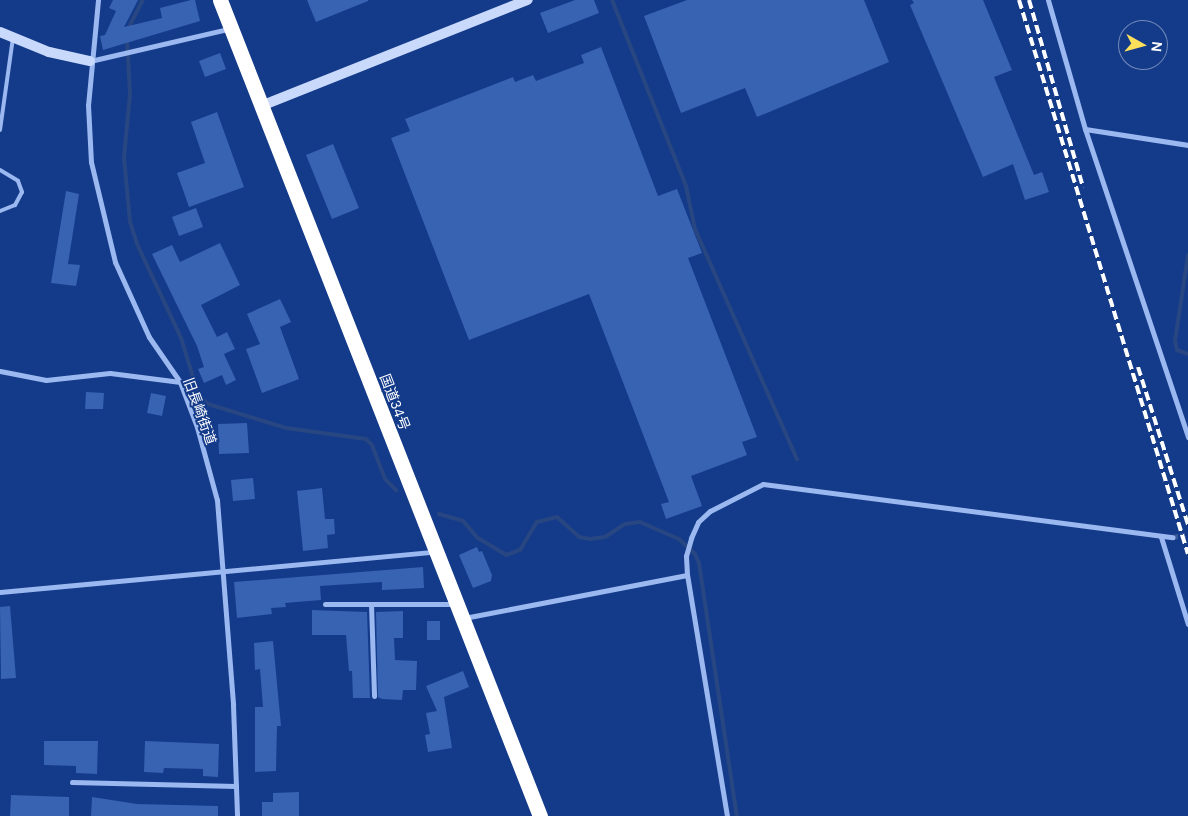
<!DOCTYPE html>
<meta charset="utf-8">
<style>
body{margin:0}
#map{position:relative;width:1188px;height:816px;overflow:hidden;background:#143b8a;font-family:"DM Sans","Noto Sans JP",sans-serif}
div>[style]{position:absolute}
.stream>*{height:4px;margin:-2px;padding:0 2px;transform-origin:2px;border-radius:2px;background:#284681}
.building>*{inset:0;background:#3862b2}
.street-tunnel>*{height:5px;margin-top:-2.5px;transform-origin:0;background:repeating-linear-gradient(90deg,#37589c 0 5px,transparent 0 7.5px)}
.lane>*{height:4px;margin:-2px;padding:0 2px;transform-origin:2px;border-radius:2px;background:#9bb9f0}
.street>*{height:5px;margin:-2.5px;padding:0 2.5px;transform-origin:2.5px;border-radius:2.5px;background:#9bb9f0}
.secondary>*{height:10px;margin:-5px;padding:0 5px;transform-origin:5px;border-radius:5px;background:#c9d9fb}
.highway>*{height:15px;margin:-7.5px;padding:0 7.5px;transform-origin:7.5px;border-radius:7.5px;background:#fff}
.rail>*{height:4px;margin-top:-2px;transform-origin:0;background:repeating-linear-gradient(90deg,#fff 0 9px,transparent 0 13px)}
span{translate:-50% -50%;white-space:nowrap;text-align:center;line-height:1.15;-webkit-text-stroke:4px #143b8a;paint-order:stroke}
.street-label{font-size:14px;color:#fff}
.north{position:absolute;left:1118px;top:20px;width:50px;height:50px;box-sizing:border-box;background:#143b8a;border:1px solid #7289b9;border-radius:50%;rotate:97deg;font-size:14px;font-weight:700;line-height:20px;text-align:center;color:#fff}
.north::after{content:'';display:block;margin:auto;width:18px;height:22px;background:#ffe05a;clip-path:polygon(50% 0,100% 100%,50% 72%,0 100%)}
</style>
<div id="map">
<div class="stream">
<i style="left:612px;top:0;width:200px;rotate:68.3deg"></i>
<i style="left:686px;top:186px;width:44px;rotate:78.2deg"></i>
<i style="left:695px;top:229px;width:252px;rotate:66.1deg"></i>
<i style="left:128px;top:29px;width:33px;rotate:-63deg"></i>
<i style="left:127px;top:39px;width:55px;rotate:86.9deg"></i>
<i style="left:130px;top:94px;width:64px;rotate:95.4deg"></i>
<i style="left:124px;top:158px;width:64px;rotate:84.6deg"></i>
<i style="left:130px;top:222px;width:23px;rotate:72deg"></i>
<i style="left:137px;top:244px;width:104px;rotate:64.9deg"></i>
<i style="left:181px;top:338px;width:61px;rotate:72.8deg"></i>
<i style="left:199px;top:396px;width:12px;rotate:42deg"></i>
<i style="left:208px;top:404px;width:82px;rotate:17.1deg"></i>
<i style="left:286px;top:428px;width:81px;rotate:7.8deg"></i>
<i style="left:366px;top:439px;width:8px;rotate:45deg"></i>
<i style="left:372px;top:445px;width:36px;rotate:69deg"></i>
<i style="left:385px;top:479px;width:16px;rotate:45deg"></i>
<i style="left:1188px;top:255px;width:87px;rotate:98.6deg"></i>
<i style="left:1175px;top:341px;width:9px;rotate:77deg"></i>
<i style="left:1177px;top:350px;width:12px;rotate:20deg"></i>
<i style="left:439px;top:514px;width:25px;rotate:16deg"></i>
<i style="left:463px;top:521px;width:23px;rotate:49deg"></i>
<i style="left:478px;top:538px;width:33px;rotate:31deg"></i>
<i style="left:506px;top:555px;width:15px;rotate:-20deg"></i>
<i style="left:520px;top:550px;width:33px;rotate:-59deg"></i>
<i style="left:537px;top:522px;width:21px;rotate:-14deg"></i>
<i style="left:557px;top:517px;width:30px;rotate:42deg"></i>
<i style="left:579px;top:537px;width:11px;rotate:10deg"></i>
<i style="left:590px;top:539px;width:15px;rotate:-8deg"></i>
<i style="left:605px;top:537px;width:24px;rotate:-33deg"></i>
<i style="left:625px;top:524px;width:15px;rotate:-8deg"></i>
<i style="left:640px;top:522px;width:43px;rotate:23.6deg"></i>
<i style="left:679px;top:539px;width:22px;rotate:43deg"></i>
<i style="left:695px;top:554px;width:10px;rotate:66deg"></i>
<i style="left:699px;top:563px;width:256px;rotate:81.5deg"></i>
</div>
<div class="building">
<i style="clip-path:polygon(113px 0,138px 0,124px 27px,162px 18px,160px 8px,191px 0,195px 0,200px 21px,103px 50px,100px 36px,105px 35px,116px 11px,109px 8px)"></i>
<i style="clip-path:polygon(307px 0,368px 0,368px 1px,316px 22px)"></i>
<i style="clip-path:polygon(575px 0,594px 0,599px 13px,548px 33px,540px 13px)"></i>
<i style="clip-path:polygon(687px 0,864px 0,889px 62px,757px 117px,745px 88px,681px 113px,644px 16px)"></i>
<i style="clip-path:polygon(912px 0,983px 0,1012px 70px,994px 77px,1034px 175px,1042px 172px,1049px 192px,1025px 200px,1013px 164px,983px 177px,910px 5px,914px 3px)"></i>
<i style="clip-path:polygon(601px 47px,658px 196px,677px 189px,702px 253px,688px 258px,757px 437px,742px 442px,747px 455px,691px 476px,702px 506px,666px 519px,661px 504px,669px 502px,589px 294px,469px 340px,391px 138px,410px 131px,405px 119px,513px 77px,515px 82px,533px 75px,536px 81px,584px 63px,581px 55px)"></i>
<i style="clip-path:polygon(220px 53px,226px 69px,205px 77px,199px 61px)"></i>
<i style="clip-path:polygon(217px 112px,244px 187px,189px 207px,177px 173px,205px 163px,191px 122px)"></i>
<i style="clip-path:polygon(333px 144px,359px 208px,332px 219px,306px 155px)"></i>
<i style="clip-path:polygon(66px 191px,79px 194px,68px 264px,80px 265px,76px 286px,51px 283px)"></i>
<i style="clip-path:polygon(196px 208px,203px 227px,179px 236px,172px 217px)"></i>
<i style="clip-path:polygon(220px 243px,240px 285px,201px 305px,217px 337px,227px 332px,235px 349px,224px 354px,236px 380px,226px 385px,222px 375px,204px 383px,198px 369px,204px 367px,197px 346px,152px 254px,172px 245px,180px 262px)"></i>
<i style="clip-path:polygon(280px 299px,291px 322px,280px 327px,299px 379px,262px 393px,246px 349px,260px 344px,247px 314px)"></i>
<i style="clip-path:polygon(86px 392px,104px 393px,103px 409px,85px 409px)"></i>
<i style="clip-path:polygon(151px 393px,166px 396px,162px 416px,147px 413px)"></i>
<i style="clip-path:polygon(247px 423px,249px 453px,219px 454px,218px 424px)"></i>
<i style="clip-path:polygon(253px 478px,255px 499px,233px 501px,231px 480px)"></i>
<i style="clip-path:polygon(322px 488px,325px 519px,334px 519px,335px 534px,327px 535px,328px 548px,303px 551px,297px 491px)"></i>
<i style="clip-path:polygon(477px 547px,479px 552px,482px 551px,492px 575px,491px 581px,473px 588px,459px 555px)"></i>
<i style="clip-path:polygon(423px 567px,424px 588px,382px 590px,382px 582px,320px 586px,321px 600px,285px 603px,286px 607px,271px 608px,272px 614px,237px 618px,234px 582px)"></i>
<i style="clip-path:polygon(10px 606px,16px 678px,1px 679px,0 607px)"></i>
<i style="clip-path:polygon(312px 610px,367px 612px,370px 698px,353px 698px,352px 671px,349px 671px,346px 635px,312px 635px)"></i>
<i style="clip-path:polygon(403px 611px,403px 638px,394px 638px,395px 660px,417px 661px,416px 690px,403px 690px,402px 700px,382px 699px,378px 697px,376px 612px)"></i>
<i style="clip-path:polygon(427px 621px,440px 621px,440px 640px,427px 640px)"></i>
<i style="clip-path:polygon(273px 641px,281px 726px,277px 726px,276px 771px,255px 772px,255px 707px,263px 707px,260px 669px,255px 670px,254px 643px)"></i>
<i style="clip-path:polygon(463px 671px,469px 687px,444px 697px,452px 748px,428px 752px,425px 735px,430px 734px,426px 713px,437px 711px,426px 686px)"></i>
<i style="clip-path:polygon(44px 741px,98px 741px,97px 774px,76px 773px,76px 766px,44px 765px)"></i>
<i style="clip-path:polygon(145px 741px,219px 744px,218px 777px,203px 776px,203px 769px,164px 768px,163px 773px,144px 772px)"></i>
<i style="clip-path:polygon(299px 792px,299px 816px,262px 816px,262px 802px,273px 802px,273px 793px)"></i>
<i style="clip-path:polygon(11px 795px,69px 797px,69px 816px,10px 816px)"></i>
<i style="clip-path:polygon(92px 797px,137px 804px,218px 806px,218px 816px,91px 816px)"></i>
</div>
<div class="street-tunnel">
<i style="left:1173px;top:537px;width:15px;rotate:-11deg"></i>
</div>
<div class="lane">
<i style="left:0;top:130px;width:93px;rotate:-82deg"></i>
<i style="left:0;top:170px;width:21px;rotate:31deg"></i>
<i style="left:18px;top:181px;width:12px;rotate:70deg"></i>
<i style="left:22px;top:192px;width:15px;rotate:118deg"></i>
<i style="left:15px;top:205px;width:16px;rotate:158deg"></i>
</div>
<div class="street">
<i style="left:98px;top:0;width:105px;rotate:95.4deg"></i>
<i style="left:88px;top:105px;width:57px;rotate:87deg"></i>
<i style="left:91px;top:162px;width:103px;rotate:76.5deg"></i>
<i style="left:115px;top:262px;width:82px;rotate:65.6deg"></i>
<i style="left:149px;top:337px;width:55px;rotate:55.4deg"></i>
<i style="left:180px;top:382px;width:48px;rotate:69.3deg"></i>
<i style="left:197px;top:427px;width:76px;rotate:74.7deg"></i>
<i style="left:217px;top:500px;width:206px;rotate:85.5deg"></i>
<i style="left:233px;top:705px;width:111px;rotate:87.9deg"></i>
<i style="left:1048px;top:0;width:134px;rotate:74deg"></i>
<i style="left:1085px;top:129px;width:325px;rotate:71.5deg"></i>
<i style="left:90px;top:61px;width:142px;rotate:-13.1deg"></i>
<i style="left:1085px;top:129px;width:104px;rotate:8.8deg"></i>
<i style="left:0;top:371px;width:47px;rotate:11.1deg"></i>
<i style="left:46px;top:380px;width:64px;rotate:-6.2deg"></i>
<i style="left:110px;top:373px;width:71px;rotate:7.3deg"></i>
<i style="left:1161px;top:537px;width:91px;rotate:72.8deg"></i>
<i style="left:0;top:592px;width:437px;rotate:-5.3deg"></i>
<i style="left:325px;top:604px;width:129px"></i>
<i style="left:371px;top:604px;width:92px;rotate:88.1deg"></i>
<i style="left:464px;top:618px;width:227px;rotate:-10.9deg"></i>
<i style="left:72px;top:782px;width:164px;rotate:1.4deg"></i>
<i style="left:727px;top:816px;width:244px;rotate:-99.4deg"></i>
<i style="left:687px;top:575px;width:19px;rotate:-93deg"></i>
<i style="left:686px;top:556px;width:19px;rotate:-74deg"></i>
<i style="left:691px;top:538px;width:17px;rotate:-66deg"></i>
<i style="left:698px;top:522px;width:16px;rotate:-43deg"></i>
<i style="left:710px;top:511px;width:59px;rotate:-27deg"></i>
<i style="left:763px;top:484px;width:413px;rotate:7.4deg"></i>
</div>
<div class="secondary">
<i style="left:0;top:32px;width:53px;rotate:22.2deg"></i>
<i style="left:49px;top:52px;width:42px;rotate:12.4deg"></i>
<i style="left:261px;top:106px;width:287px;rotate:-21.7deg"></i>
</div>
<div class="highway">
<i style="left:220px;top:0;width:877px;rotate:68.59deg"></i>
</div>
<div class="rail">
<i style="left:1019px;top:0;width:579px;rotate:73.04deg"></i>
<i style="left:1029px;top:0;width:195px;rotate:73.9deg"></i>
<i style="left:1138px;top:367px;width:166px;rotate:72.4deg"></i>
</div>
<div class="street-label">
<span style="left:395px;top:402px;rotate:69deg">国道34号</span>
<span style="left:200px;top:411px;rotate:70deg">旧長崎街道</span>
</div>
<div class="north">N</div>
</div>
